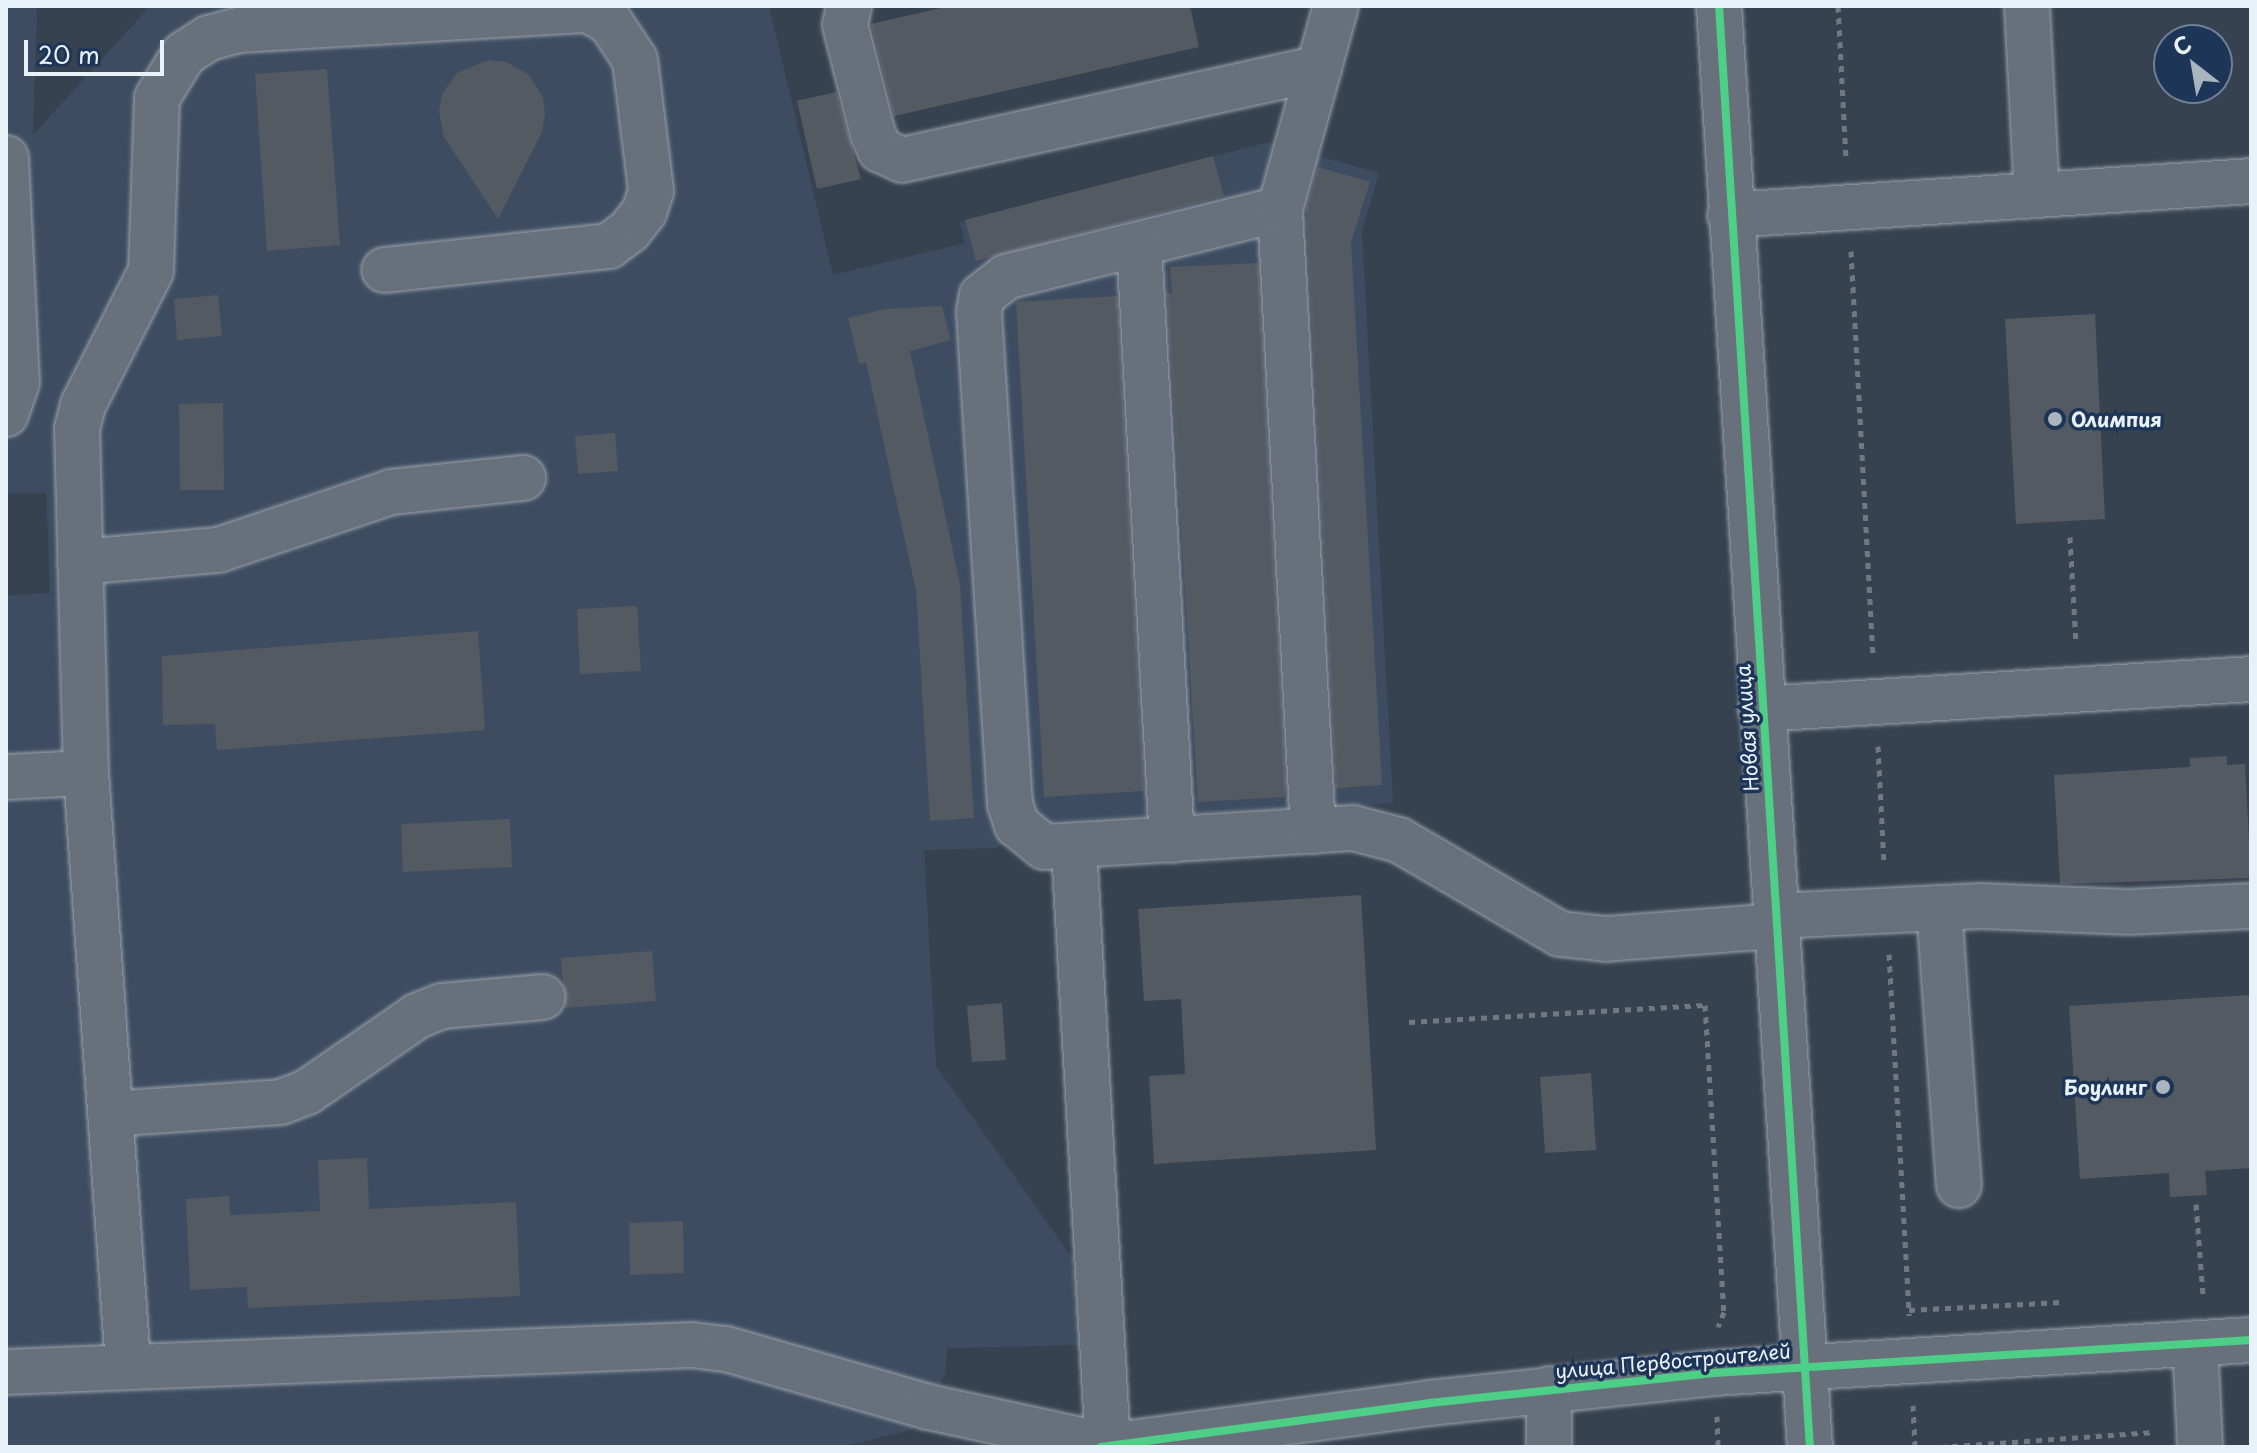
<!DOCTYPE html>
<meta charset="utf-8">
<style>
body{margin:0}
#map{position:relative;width:2257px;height:1453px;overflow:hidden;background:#374251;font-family:"Playpen Sans",sans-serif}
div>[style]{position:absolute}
.built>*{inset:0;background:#3d4c61}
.building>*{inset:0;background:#545a62}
.path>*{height:5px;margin-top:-2.5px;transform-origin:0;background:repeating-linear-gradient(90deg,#717881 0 6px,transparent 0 12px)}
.roads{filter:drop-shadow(0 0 2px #9ba2aa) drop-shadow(0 0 2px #9ba2aa)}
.minor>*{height:44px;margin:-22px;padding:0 22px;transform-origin:22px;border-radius:22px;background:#68717b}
.cycleway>*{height:8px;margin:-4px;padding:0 4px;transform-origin:4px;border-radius:4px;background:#4dcf88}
.dots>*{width:22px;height:22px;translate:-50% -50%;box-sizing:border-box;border:4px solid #1d3557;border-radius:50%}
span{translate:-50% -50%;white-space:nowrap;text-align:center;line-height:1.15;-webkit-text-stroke:7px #1d3557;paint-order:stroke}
.poi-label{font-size:20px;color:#e8f1f8;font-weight:700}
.left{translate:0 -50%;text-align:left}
.right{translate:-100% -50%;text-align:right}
.street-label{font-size:20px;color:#e8f1f8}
.frame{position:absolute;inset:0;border:8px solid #e8f1f8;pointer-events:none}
.north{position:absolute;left:2153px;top:24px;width:80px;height:80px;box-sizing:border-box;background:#1d3557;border:2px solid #6e8097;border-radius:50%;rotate:329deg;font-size:22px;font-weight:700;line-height:32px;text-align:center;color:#e8f1f8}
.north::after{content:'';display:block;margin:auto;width:28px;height:36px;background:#aab4be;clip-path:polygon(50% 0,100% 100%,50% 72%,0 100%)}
.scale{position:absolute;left:24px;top:40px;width:140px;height:36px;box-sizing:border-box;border:4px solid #e8f1f8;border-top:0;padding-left:10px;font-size:24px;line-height:28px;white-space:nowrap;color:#e8f1f8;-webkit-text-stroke:6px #1d3557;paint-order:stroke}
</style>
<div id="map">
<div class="built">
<i style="clip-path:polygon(6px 6px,37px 6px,33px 135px,150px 6px,769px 6px,833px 275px,965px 243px,960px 222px,1269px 142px,1379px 173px,1362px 231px,1393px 803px,1054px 821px,996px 848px,924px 850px,936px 1066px,1073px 1259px,1080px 1345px,947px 1348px,946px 1373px,915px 1429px,841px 1447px,6px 1446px,6px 596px,50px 593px,46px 493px,6px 494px)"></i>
</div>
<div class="building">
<i style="clip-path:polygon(949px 6px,1190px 6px,1199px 47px,894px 116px,871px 24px)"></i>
<i style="clip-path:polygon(489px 60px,506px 62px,528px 74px,543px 97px,545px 114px,542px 132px,498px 219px,444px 137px,439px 112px,442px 94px,457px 73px)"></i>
<i style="clip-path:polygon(327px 69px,340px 245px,267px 251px,255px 74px)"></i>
<i style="clip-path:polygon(836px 92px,861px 179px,817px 189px,797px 101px)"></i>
<i style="clip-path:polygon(1213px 156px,1224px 196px,976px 261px,965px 220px)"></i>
<i style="clip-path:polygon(1318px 167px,1370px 182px,1351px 242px,1382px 785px,1336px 788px,1306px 208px)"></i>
<i style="clip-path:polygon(1258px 263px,1286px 790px,1284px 797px,1198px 802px,1167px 293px,1172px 293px,1170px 267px)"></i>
<i style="clip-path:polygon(218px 295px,222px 336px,177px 340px,174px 299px)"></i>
<i style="clip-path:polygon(1117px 296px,1144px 791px,1044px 797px,1016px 302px)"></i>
<i style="clip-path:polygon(942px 306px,951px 340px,910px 351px,960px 584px,974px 818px,930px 821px,916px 591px,866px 362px,859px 364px,848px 318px,885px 309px)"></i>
<i style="clip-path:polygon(2095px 314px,2105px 519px,2016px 524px,2005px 319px)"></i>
<i style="clip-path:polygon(223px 403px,224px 490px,180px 490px,179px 404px)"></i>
<i style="clip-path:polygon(615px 433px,618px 471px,578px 474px,575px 436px)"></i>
<i style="clip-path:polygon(637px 606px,641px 671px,580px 674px,577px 609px)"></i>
<i style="clip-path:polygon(478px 631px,485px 730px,217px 750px,215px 724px,163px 725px,162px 656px)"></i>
<i style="clip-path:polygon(2227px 756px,2227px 765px,2245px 764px,2251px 878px,2060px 884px,2054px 775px,2190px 767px,2190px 758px)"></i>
<i style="clip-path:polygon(510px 819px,512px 867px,403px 872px,401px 824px)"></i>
<i style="clip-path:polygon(1361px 895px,1376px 1150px,1154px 1164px,1149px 1076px,1185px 1074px,1181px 999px,1144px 1001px,1138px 909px)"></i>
<i style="clip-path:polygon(652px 951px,656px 1001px,565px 1008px,561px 958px)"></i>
<i style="clip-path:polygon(2251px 995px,2251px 1168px,2205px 1171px,2207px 1195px,2170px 1197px,2169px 1173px,2080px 1179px,2069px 1006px)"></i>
<i style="clip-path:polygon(1002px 1003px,1006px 1060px,972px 1062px,967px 1006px)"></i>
<i style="clip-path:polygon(1591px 1073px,1596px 1150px,1545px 1153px,1540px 1077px)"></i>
<i style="clip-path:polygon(367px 1158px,369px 1209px,516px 1202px,520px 1296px,248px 1308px,247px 1287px,190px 1290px,186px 1199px,229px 1196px,230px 1215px,320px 1211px,318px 1160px)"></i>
<i style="clip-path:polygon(683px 1221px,684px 1273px,630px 1275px,629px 1223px)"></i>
</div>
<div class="path">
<i style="left:1838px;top:6px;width:155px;rotate:87deg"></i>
<i style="left:1851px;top:251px;width:406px;rotate:86.9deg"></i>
<i style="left:2070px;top:537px;width:107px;rotate:86.8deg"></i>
<i style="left:1878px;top:746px;width:118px;rotate:87.1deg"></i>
<i style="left:1889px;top:954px;width:362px;rotate:86.8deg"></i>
<i style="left:1409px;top:1022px;width:296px;rotate:-3.3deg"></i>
<i style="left:1705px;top:1005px;width:308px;rotate:86.5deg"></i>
<i style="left:1724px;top:1312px;width:16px;rotate:112deg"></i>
<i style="left:2196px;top:1204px;width:90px;rotate:85.6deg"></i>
<i style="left:1909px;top:1310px;width:153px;rotate:-3deg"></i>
<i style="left:1913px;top:1405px;width:42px;rotate:87.3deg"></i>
<i style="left:1717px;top:1416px;width:31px;rotate:88deg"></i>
<i style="left:1940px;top:1447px;width:215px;rotate:-4deg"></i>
</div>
<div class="roads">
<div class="minor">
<i style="left:849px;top:6px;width:19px;rotate:102deg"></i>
<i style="left:845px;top:25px;width:113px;rotate:75.6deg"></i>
<i style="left:873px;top:134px;width:17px;rotate:66deg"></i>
<i style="left:880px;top:150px;width:24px;rotate:24deg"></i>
<i style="left:902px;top:160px;width:427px;rotate:-12.4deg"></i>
<i style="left:1719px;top:6px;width:1444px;rotate:86.39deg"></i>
<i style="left:2027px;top:6px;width:189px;rotate:87deg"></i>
<i style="left:6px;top:158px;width:224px;rotate:87.2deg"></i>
<i style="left:17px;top:382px;width:34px;rotate:109deg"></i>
<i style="left:1280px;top:209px;width:282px;rotate:166.1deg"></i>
<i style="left:1006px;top:277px;width:31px;rotate:142deg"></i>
<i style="left:982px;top:296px;width:16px;rotate:101deg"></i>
<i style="left:979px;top:312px;width:493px;rotate:86.4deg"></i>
<i style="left:1010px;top:804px;width:22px;rotate:72deg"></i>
<i style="left:1017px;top:825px;width:35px;rotate:39deg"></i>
<i style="left:1044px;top:847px;width:310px;rotate:-3.5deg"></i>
<i style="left:1353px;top:828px;width:48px;rotate:14.6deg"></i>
<i style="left:1399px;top:840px;width:186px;rotate:30.3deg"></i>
<i style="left:1560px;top:934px;width:46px;rotate:6.2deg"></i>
<i style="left:1606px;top:939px;width:169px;rotate:-4.4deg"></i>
<i style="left:1730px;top:215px;width:522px;rotate:-3.73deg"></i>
<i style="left:1139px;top:245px;width:596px;rotate:86.83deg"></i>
<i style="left:80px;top:562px;width:139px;rotate:-5deg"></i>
<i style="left:218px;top:550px;width:182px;rotate:-18.5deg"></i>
<i style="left:391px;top:492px;width:133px;rotate:-6.1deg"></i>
<i style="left:1761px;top:709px;width:491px;rotate:-3.5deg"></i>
<i style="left:6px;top:777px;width:80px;rotate:-2.9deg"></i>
<i style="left:1313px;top:831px;width:623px;rotate:-93.04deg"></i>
<i style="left:1280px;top:209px;width:211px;rotate:-74.6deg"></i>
<i style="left:1939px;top:908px;width:278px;rotate:85.9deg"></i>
<i style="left:1775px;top:916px;width:206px;rotate:-2.8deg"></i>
<i style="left:1981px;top:906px;width:148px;rotate:2.3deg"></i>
<i style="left:2129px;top:912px;width:122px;rotate:-2.8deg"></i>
<i style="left:110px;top:1114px;width:171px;rotate:-4deg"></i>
<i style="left:281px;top:1102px;width:28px;rotate:-21deg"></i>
<i style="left:307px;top:1092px;width:134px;rotate:-34.6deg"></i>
<i style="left:417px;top:1016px;width:27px;rotate:-22deg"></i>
<i style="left:442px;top:1006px;width:101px;rotate:-5.1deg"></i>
<i style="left:2195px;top:1343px;width:104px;rotate:87.2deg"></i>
<i style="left:128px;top:1364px;width:592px;rotate:-94.06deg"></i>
<i style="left:86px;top:773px;width:344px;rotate:-91.5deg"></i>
<i style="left:77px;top:429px;width:25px;rotate:-76deg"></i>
<i style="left:83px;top:405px;width:150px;rotate:-63.1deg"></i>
<i style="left:151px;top:271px;width:173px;rotate:-88deg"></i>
<i style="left:157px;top:98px;width:52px;rotate:-58.5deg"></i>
<i style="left:184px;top:54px;width:30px;rotate:-33deg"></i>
<i style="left:209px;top:38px;width:30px;rotate:-15deg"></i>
<i style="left:238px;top:30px;width:351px;rotate:-3.3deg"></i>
<i style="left:588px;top:10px;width:25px;rotate:29deg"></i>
<i style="left:610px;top:22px;width:45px;rotate:56.7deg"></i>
<i style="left:635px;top:60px;width:132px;rotate:83deg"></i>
<i style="left:651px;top:191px;width:22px;rotate:108deg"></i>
<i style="left:644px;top:212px;width:24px;rotate:128deg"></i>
<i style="left:629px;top:231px;width:25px;rotate:143deg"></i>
<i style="left:609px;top:246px;width:226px;rotate:173.9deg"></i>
<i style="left:6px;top:1372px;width:687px;rotate:-2.25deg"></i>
<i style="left:692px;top:1345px;width:34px;rotate:7deg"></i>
<i style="left:726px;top:1349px;width:210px;rotate:16deg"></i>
<i style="left:928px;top:1407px;width:184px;rotate:12.2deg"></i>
<i style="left:1108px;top:1446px;width:600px;rotate:-93.25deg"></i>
<i style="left:1101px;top:1447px;width:331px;rotate:-7.6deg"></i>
<i style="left:1429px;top:1403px;width:287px;rotate:-6deg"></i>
<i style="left:1714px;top:1373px;width:538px;rotate:-3.52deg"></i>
<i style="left:1549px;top:1447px;width:58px;rotate:-90deg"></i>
</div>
</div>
<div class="cycleway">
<i style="left:1719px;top:6px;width:1444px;rotate:86.39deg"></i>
<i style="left:1101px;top:1447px;width:331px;rotate:-7.6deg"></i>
<i style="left:1429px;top:1403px;width:287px;rotate:-6deg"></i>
<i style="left:1714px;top:1373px;width:538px;rotate:-3.52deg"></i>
</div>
<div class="dots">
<i style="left:2055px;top:419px;background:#aab4be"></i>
<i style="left:2163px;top:1087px;background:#aab4be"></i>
</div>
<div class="poi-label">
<span class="left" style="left:2071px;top:419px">Олимпия</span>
<span class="right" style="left:2147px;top:1087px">Боулинг</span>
</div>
<div class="street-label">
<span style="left:1747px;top:728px;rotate:-94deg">Новая улица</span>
<span style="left:1673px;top:1361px;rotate:-5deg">улица Первостроителей</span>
</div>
<div class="frame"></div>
<div class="north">С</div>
<div class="scale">20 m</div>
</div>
